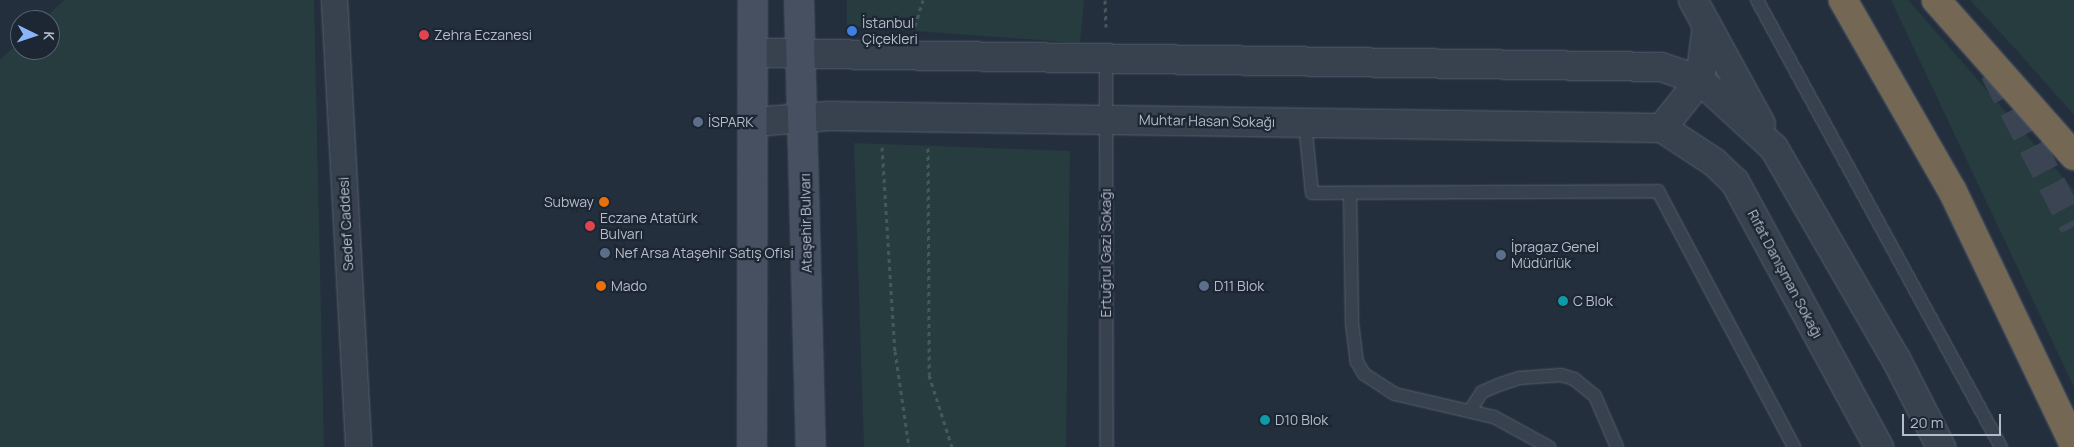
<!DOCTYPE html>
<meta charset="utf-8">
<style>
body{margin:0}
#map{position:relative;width:2074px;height:447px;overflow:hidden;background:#242f3e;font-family:Manrope,sans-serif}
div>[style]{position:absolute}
.green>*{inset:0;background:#263c3f}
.motorway-tunnel>*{height:28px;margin-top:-14px;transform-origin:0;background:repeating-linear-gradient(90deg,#3a4453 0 28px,transparent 0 42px)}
.path>*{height:3px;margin-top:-1.5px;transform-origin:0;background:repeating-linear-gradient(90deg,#44595c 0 4px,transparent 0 8px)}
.roads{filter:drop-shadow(0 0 1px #565f6c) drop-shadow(0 0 1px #565f6c)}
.service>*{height:12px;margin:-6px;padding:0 6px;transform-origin:6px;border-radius:6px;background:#38414e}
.minor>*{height:25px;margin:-12.5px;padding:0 12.5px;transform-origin:12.5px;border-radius:12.5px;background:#38414e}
.tertiary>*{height:28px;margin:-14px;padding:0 14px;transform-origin:14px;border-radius:14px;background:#38414e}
.secondary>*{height:28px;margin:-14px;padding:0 14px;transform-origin:14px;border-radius:14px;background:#465061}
.motorway>*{height:28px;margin:-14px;padding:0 14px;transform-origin:14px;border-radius:14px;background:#746855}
.dots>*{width:14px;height:14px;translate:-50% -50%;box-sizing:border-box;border:2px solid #1d2633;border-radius:50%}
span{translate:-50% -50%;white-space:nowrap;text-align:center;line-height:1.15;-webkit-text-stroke:4.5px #1d2633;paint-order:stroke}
.poi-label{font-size:14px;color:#b4bcc9}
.left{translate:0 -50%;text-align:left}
.right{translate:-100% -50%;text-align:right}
.street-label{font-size:14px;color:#b4bcc9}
.north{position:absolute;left:10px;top:10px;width:50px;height:50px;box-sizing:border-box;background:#1d2633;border:1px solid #59626f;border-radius:50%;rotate:94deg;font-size:14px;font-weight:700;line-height:20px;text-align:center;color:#b4bcc9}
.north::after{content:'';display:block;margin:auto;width:18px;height:22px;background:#8ab4f8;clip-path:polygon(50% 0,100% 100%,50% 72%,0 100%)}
.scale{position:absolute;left:1902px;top:414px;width:99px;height:22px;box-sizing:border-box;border:2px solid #b4bcc9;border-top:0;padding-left:6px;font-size:15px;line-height:18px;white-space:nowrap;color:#b4bcc9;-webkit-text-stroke:4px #1d2633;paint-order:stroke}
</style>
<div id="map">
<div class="green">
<i style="clip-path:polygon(64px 0,314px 0,324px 447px,0 447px,0 60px,20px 41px,20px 50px,50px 50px,50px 20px,43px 20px)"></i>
<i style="clip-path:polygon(847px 0,1084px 0,1080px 43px,847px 26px)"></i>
<i style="clip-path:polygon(1891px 0,1908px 0,2074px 190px,2074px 387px)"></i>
<i style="clip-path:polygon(1970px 0,2074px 0,2074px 115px,2011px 44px)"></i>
<i style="clip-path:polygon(854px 143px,1070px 151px,1066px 447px,864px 447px)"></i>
</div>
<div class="motorway-tunnel">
<i style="left:1994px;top:72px;width:174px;rotate:62.7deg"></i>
</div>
<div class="path">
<i style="left:1105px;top:0;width:27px;rotate:88deg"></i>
<i style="left:915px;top:26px;width:27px;rotate:-73deg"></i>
<i style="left:882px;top:147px;width:204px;rotate:86.4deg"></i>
<i style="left:895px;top:351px;width:97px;rotate:81.7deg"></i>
<i style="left:928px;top:148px;width:227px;rotate:89.7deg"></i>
<i style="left:929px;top:375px;width:76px;rotate:72.3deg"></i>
</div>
<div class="roads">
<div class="service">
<i style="left:1757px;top:0;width:509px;rotate:61.37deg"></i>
<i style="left:1106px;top:60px;width:387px;rotate:89.9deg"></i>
<i style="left:1305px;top:123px;width:70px;rotate:84.3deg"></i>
<i style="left:1312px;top:193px;width:346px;rotate:-0.3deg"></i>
<i style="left:1658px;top:191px;width:290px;rotate:62deg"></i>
<i style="left:1350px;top:193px;width:130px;rotate:89.1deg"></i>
<i style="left:1352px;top:323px;width:39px;rotate:83deg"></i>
<i style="left:1357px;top:362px;width:14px;rotate:60deg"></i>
<i style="left:1364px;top:374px;width:37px;rotate:33deg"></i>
<i style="left:1395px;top:394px;width:102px;rotate:13.1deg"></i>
<i style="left:1494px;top:417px;width:63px;rotate:28.6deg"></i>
<i style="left:1471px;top:409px;width:20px;rotate:-57deg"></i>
<i style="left:1482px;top:392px;width:21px;rotate:-23deg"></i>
<i style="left:1501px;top:384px;width:20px;rotate:-18deg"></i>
<i style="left:1520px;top:378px;width:41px;rotate:-4.2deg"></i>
<i style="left:1561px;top:375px;width:14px;rotate:17deg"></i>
<i style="left:1574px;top:379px;width:27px;rotate:39deg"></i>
<i style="left:1595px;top:396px;width:56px;rotate:66.7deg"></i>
</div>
<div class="minor">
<i style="left:334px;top:0;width:448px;rotate:86.9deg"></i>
</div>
<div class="tertiary">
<i style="left:1693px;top:0;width:141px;rotate:61.3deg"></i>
<i style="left:753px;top:53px;width:908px;rotate:0.88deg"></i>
<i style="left:1661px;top:67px;width:41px;rotate:18.4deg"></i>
<i style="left:1700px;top:80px;width:100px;rotate:42.6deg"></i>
<i style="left:1774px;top:148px;width:244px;rotate:60deg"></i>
<i style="left:1896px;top:359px;width:99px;rotate:62.9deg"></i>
<i style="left:753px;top:122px;width:76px;rotate:-4.5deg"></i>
<i style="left:829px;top:116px;width:833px;rotate:0.83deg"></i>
<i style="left:1662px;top:128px;width:62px;rotate:33.2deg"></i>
<i style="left:1714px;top:162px;width:29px;rotate:44deg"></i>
<i style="left:1735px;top:182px;width:302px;rotate:61.5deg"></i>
<i style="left:1662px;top:128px;width:61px;rotate:-51.6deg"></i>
<i style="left:1700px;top:80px;width:55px;rotate:-82.7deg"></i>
</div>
<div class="secondary">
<i style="left:799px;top:0;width:447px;rotate:88.5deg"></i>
<i style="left:752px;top:447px;width:447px;rotate:-89.9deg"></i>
</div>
<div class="motorway">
<i style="left:1843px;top:0;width:219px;rotate:60.2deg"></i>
<i style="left:1952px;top:190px;width:283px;rotate:64.4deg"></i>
<i style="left:1936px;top:0;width:208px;rotate:48.5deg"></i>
</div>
</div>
<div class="dots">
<i style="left:852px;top:31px;background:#3f7fe0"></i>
<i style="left:424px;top:35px;background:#e0444e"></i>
<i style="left:698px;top:122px;background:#5c6f8a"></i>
<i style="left:604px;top:202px;background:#e8710a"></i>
<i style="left:590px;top:226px;background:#e0444e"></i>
<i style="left:605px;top:253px;background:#5c6f8a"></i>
<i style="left:1501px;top:255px;background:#5c6f8a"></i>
<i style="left:601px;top:286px;background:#e8710a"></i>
<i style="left:1204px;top:286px;background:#5c6f8a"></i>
<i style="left:1563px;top:301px;background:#0f9aa8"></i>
<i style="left:1265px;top:420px;background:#0f9aa8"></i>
</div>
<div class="poi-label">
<span class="left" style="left:862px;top:31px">İstanbul<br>Çiçekleri</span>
<span class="left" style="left:434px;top:35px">Zehra Eczanesi</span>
<span class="left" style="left:708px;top:122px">İSPARK</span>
<span class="right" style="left:594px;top:202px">Subway</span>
<span class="left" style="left:600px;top:226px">Eczane Atatürk<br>Bulvarı</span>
<span class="left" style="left:1511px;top:255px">İpragaz Genel<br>Müdürlük</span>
<span class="left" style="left:615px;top:253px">Nef Arsa Ataşehir Satış Ofisi</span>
<span class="left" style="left:611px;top:286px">Mado</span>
<span class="left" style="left:1214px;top:286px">D11 Blok</span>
<span class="left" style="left:1573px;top:301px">C Blok</span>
<span class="left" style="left:1275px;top:420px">D10 Blok</span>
</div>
<div class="street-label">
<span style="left:1207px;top:121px;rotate:1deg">Muhtar Hasan Sokağı</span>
<span style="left:806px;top:223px;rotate:-91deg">Ataşehir Bulvarı</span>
<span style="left:346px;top:224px;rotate:-93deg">Sedef Caddesi</span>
<span style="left:1106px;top:253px;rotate:-90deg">Ertuğrul Gazi Sokağı</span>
<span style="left:1785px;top:274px;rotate:62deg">Rıfat Danışman Sokağı</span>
</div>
<div class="north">K</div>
<div class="scale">20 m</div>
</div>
